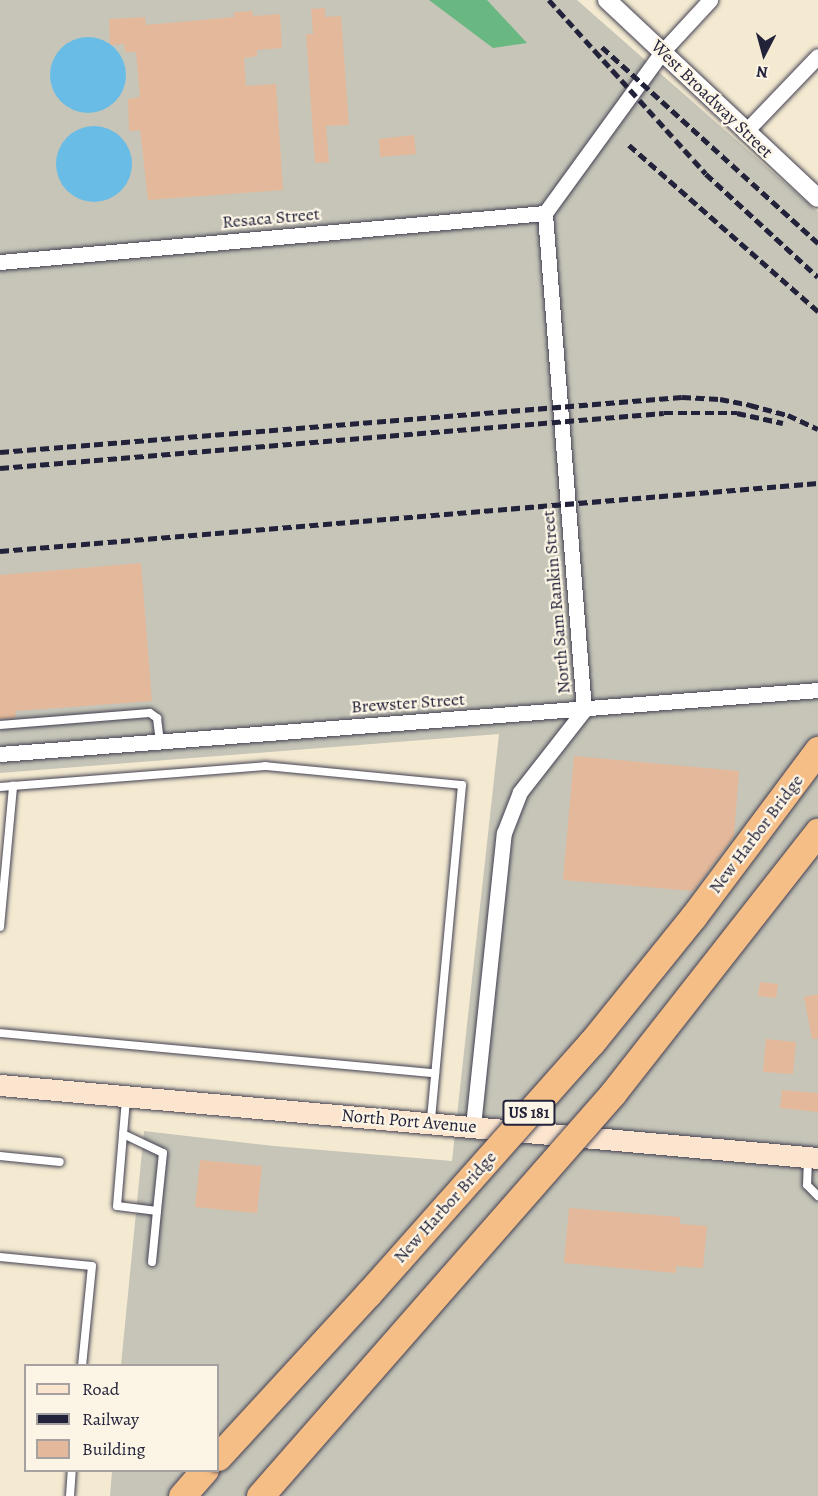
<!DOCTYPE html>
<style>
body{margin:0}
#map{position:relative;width:818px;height:1496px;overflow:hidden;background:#f4ead1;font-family:Alegreya,serif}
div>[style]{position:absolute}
.industrial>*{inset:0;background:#c6c5b8}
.forest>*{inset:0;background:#6ab881}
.water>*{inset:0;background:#69bce5}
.round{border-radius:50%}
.building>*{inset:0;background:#e4b99b}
.roads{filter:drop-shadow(0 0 2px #424052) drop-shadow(0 0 2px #424052)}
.service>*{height:8px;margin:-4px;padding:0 4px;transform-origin:4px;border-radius:4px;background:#fff}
.minor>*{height:15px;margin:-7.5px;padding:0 7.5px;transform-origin:7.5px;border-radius:7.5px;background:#fff}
.tertiary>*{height:18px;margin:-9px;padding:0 9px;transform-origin:9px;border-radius:9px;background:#fff}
.secondary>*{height:21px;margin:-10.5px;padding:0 10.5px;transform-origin:10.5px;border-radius:10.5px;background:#fbe5cf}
.motorway>*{height:27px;margin:-13.5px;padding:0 13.5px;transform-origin:13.5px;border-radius:13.5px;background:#f6be87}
.rail>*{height:4.5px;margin-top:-2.25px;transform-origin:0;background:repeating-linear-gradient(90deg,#22223b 0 9px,transparent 0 13.5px)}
.bridges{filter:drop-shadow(0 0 2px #424052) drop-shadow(0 0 2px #424052)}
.motorway-bridge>*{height:27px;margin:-13.5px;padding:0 13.5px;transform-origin:13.5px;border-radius:13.5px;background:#f6be87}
span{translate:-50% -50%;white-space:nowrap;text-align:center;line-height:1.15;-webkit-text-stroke:4.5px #fcf5e5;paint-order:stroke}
.shield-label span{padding:2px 4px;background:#fcf5e5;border:2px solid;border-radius:4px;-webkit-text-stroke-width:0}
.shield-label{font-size:16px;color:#22223b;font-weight:700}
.street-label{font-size:18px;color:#22223b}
.legend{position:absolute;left:24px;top:1364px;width:195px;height:108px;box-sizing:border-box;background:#fcf5e5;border:2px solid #a5a1a1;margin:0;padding:8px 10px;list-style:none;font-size:18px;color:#22223b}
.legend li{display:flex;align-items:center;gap:12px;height:30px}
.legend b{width:30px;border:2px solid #a5a1a1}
.north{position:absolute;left:734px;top:24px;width:60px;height:60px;-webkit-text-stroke:4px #fcf5e5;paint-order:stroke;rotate:186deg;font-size:16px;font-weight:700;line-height:24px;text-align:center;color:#22223b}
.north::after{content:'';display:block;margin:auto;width:21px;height:27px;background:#22223b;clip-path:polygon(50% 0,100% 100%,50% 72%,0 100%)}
</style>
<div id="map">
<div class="industrial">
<i style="clip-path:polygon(0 0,577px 0,818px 212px,818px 1496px,110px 1496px,112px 1471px,218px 1470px,218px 1366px,121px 1365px,144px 1131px,274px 1146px,452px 1161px,499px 734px,0 773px)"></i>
</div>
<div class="forest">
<i style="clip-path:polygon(429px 0,487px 0,527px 43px,493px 48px)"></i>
</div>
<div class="water">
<i class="round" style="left:50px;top:37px;width:76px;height:76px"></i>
<i class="round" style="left:56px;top:126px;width:76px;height:76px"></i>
</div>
<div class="building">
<i style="clip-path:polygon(325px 8px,325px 17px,341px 16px,349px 125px,326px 126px,329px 162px,315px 163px,306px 34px,313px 34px,311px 9px)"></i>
<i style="clip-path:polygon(252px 11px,253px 16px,280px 14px,282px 48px,257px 50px,257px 56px,244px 58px,246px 86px,276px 84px,283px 190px,148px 200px,140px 130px,129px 131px,128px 99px,140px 97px,136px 52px,125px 52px,124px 44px,110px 45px,109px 19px,145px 17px,146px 25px,234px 17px,234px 12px)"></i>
<i style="clip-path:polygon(414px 135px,416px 154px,380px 157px,379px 139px)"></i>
<i style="clip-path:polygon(141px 563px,152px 701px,16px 711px,15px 718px,0 719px,0 575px)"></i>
<i style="clip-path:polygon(574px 756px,739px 771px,734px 836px,693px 891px,563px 880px)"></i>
<i style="clip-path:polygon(760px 982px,778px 984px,776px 998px,758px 996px)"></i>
<i style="clip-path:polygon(818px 994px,818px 1039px,812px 1039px,804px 997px)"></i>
<i style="clip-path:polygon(766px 1039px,796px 1042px,793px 1074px,763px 1072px)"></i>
<i style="clip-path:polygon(782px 1090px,818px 1093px,818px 1112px,780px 1108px)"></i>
<i style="clip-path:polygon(200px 1160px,262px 1166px,257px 1213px,195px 1207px)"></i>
<i style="clip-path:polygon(569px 1208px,680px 1217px,680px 1224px,707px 1226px,703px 1268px,676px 1266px,676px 1273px,564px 1263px)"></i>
</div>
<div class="roads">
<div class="service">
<i style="left:0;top:725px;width:150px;rotate:-4.6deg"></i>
<i style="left:150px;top:713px;width:9px;rotate:36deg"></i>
<i style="left:157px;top:718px;width:24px;rotate:83deg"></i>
<i style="left:0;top:787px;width:266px;rotate:-4.5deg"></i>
<i style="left:265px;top:766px;width:198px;rotate:5.5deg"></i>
<i style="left:462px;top:785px;width:337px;rotate:95.3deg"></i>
<i style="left:0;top:927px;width:142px;rotate:-84.7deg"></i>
<i style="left:0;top:1033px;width:437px;rotate:5.3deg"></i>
<i style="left:123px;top:1134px;width:44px;rotate:25.4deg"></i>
<i style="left:163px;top:1153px;width:58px;rotate:95.9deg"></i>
<i style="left:157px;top:1211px;width:40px;rotate:-172.9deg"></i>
<i style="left:117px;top:1206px;width:72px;rotate:-85.2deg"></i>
<i style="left:123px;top:1134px;width:37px;rotate:-85deg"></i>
<i style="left:0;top:1156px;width:60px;rotate:5.7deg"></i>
<i style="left:808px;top:1158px;width:27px;rotate:92deg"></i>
<i style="left:807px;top:1185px;width:16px;rotate:45deg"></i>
<i style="left:0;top:1257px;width:92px;rotate:5.6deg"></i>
<i style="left:92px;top:1266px;width:100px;rotate:95.7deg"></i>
<i style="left:152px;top:1262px;width:51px;rotate:-84.4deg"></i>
<i style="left:70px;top:1496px;width:26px;rotate:-86deg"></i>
</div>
<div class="minor">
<i style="left:745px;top:132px;width:105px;rotate:-46.2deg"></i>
<i style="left:0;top:262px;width:547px;rotate:-5.14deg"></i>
<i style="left:0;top:754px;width:820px;rotate:-4.47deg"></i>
<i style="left:473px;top:1126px;width:295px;rotate:-84deg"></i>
<i style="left:504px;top:833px;width:44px;rotate:-68.7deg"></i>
<i style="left:520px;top:792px;width:104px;rotate:-52deg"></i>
<i style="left:584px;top:710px;width:499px;rotate:-94.5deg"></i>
<i style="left:545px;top:213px;width:199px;rotate:-54deg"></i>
<i style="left:662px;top:52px;width:71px;rotate:-47.3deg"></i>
</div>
<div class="tertiary">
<i style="left:607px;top:0;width:289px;rotate:43.2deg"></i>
</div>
<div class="secondary">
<i style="left:0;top:1085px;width:821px;rotate:5.1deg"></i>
</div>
<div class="motorway">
<i style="left:182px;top:1496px;width:35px;rotate:-49deg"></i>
</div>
</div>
<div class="rail">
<i style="left:549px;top:0;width:234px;rotate:47.9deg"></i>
<i style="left:706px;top:174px;width:152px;rotate:42.6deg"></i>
<i style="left:602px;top:47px;width:292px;rotate:42.2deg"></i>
<i style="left:629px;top:145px;width:252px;rotate:41.3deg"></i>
<i style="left:0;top:452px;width:684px;rotate:-4.61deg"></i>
<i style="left:682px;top:397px;width:38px;rotate:3deg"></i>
<i style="left:720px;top:399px;width:31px;rotate:11deg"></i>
<i style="left:750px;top:405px;width:39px;rotate:15deg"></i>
<i style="left:788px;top:415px;width:33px;rotate:25deg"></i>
<i style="left:0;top:468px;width:666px;rotate:-4.74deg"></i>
<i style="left:664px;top:413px;width:73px"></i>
<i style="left:737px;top:413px;width:47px;rotate:12.3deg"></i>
<i style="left:0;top:551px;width:821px;rotate:-4.75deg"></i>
</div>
<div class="bridges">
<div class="motorway-bridge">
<i style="left:218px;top:1457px;width:222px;rotate:-47.4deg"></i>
<i style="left:368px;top:1294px;width:337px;rotate:-48.4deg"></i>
<i style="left:592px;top:1042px;width:161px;rotate:-51.1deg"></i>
<i style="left:693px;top:917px;width:209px;rotate:-53.2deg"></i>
<i style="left:260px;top:1496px;width:536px;rotate:-48.78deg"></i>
<i style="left:613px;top:1093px;width:332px;rotate:-51.9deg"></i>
</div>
</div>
<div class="shield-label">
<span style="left:529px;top:1113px">US 181</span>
</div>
<div class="street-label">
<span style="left:712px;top:99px;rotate:44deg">West Broadway Street</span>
<span style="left:271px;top:218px;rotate:-5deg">Resaca Street</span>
<span style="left:556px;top:602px;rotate:-95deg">North Sam Rankin Street</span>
<span style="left:408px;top:703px;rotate:-4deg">Brewster Street</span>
<span style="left:756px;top:834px;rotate:-53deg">New Harbor Bridge</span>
<span style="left:409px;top:1121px;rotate:5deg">North Port Avenue</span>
<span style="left:445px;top:1207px;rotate:-48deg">New Harbor Bridge</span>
</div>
<ul class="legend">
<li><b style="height:8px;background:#fbe5cf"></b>Road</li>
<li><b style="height:8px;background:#22223b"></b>Railway</li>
<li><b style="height:16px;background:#e4b99b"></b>Building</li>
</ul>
<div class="north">N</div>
</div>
